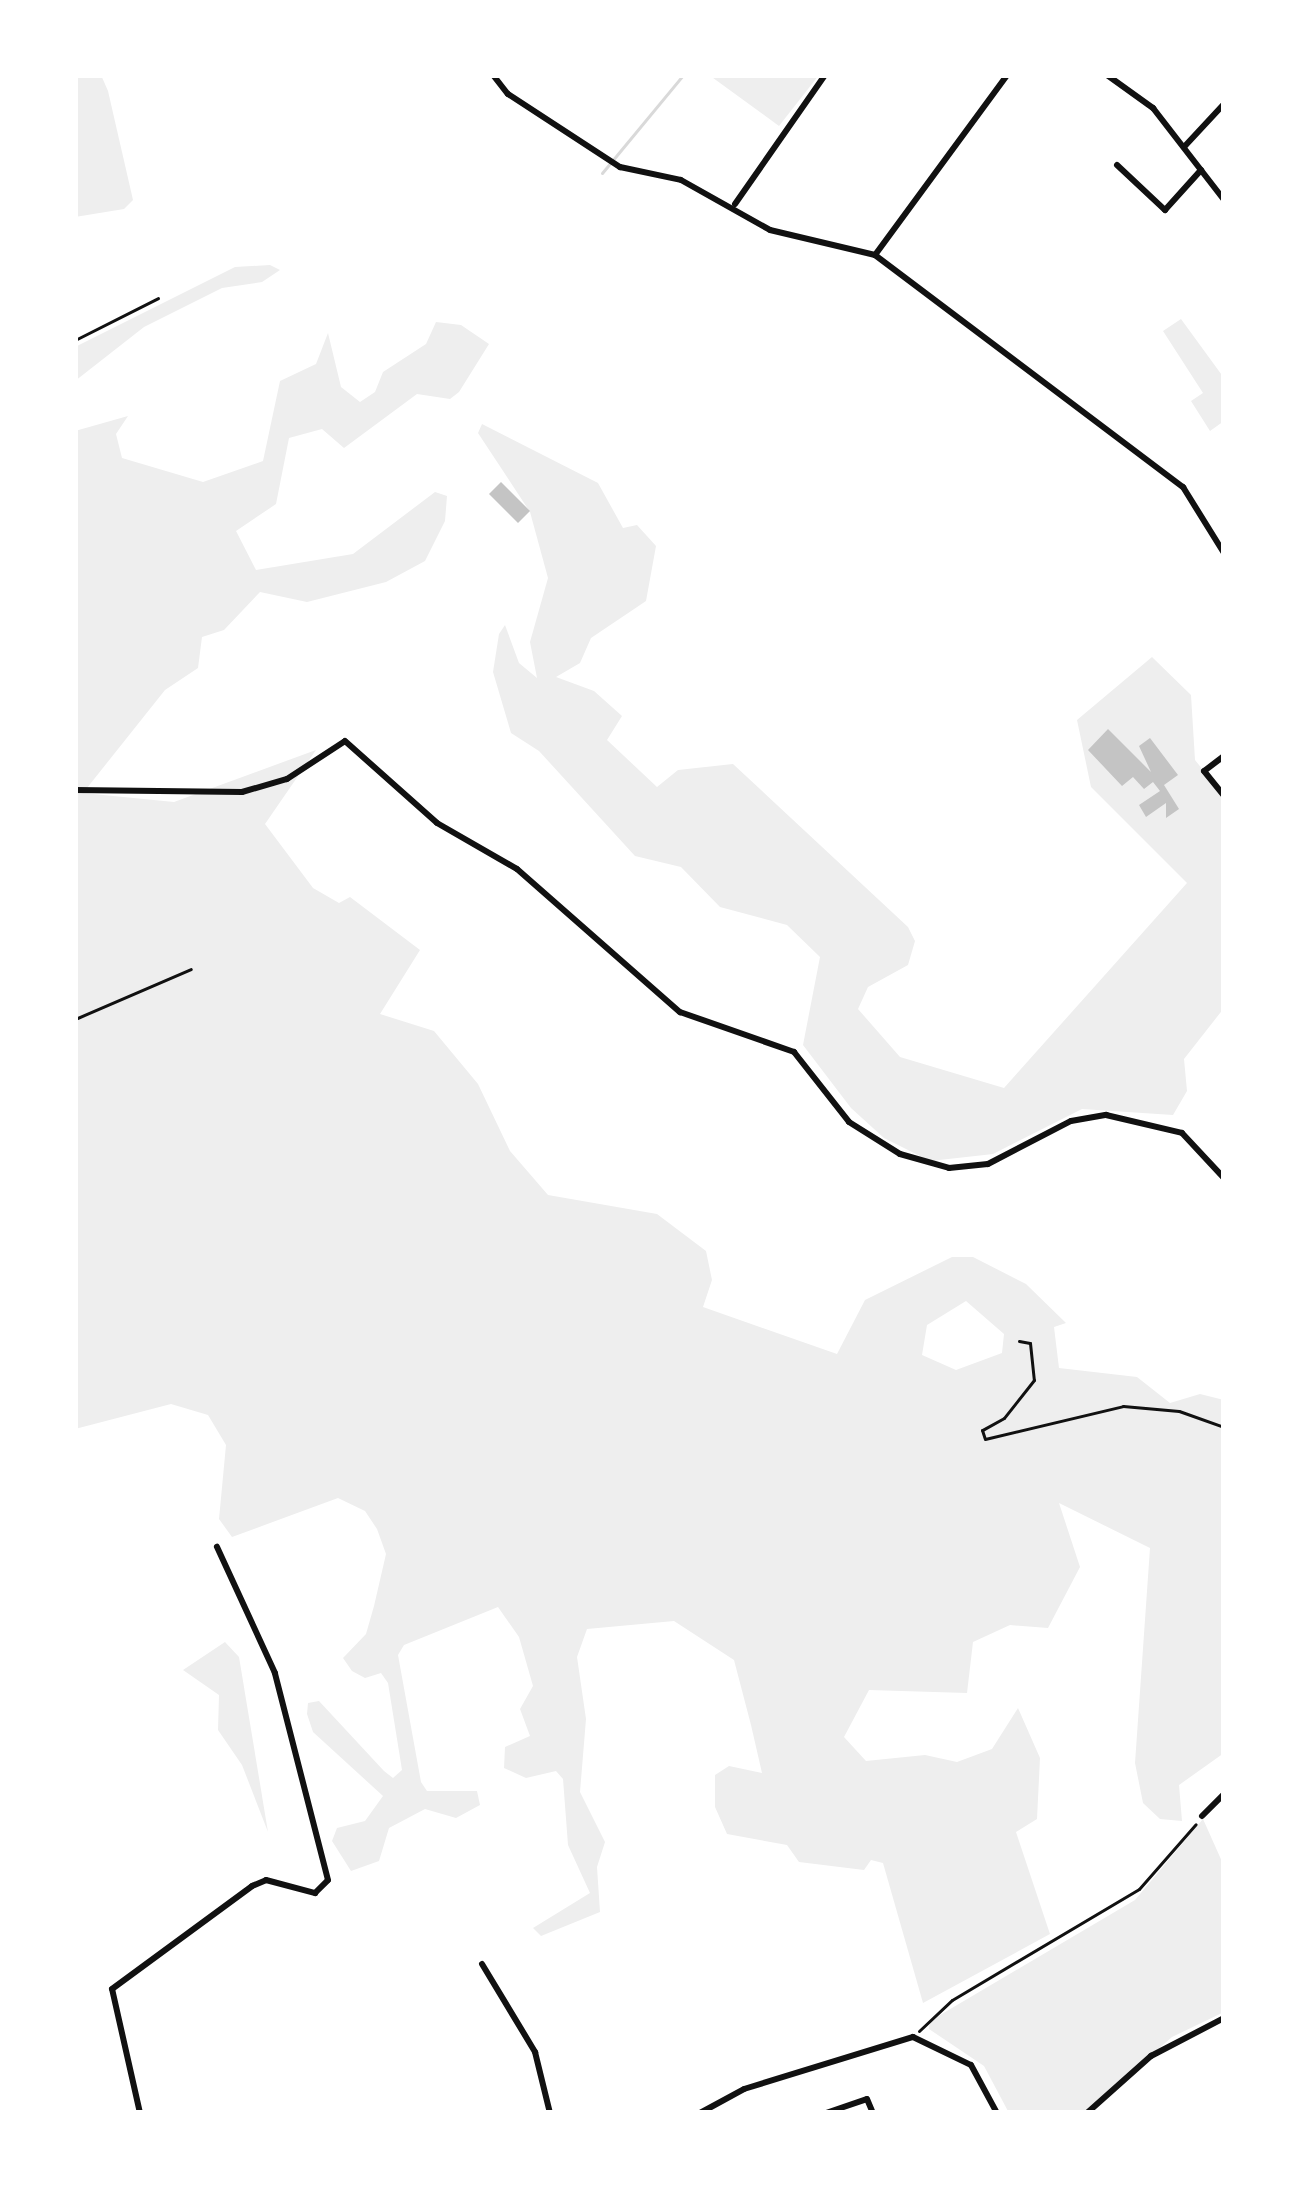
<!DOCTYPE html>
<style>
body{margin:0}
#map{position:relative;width:1299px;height:2188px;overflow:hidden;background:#fff;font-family:"Open Sans",sans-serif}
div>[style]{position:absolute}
.green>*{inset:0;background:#eee}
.stream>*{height:3px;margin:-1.5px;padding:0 1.5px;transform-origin:1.5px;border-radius:1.5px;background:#d9d9d9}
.building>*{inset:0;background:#c4c4c4}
.path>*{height:3px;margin:-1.5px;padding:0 1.5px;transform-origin:1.5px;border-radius:1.5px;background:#111}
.minor>*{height:6px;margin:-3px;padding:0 3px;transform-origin:3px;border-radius:3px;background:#111}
span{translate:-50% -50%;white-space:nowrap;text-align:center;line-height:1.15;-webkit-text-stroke:12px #fff;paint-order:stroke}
.frame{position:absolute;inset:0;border:78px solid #fff;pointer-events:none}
</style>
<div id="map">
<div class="green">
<i style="clip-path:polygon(75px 75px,101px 75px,108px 91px,133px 200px,124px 209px,75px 217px)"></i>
<i style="clip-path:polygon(709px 75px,819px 75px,779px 126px)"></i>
<i style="clip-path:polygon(270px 265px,280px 270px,262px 282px,222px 288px,144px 327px,75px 381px,75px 347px,235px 267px)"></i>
<i style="clip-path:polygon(1181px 319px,1224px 378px,1224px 421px,1210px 431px,1191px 401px,1203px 393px,1163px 331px)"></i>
<i style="clip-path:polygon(evenodd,436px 322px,461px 325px,489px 344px,459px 392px,450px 399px,417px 394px,344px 448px,322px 429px,289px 438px,276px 504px,236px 531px,256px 570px,353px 554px,435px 492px,447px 496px,445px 521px,425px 561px,386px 582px,307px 602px,260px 592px,224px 630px,202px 637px,198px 668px,165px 690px,83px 793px,174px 802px,316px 750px,265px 824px,313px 888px,339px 903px,350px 897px,420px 950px,380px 1014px,434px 1031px,478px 1084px,510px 1151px,548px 1195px,657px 1214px,706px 1251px,712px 1280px,703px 1307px,837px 1354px,865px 1300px,952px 1257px,973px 1257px,1026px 1284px,1066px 1323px,1054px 1327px,1059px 1368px,1137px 1377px,1170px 1403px,1200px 1394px,1224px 1400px,1224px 1753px,1179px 1785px,1182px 1821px,1160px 1819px,1143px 1803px,1135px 1763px,1150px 1548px,1059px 1503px,1080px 1567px,1048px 1628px,1010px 1625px,973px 1642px,967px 1693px,869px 1690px,844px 1737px,866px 1761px,925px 1755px,957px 1762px,992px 1749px,1018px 1708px,1040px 1758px,1037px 1819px,1016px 1832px,1050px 1934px,923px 2003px,883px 1863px,871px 1860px,864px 1870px,799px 1862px,787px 1845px,727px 1834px,715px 1807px,715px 1775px,729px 1766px,762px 1773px,751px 1725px,734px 1660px,674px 1621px,587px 1629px,577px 1657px,586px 1719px,580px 1792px,605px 1842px,597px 1867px,600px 1912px,541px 1936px,533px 1928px,590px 1893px,568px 1845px,563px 1779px,556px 1771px,526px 1778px,504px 1768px,505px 1747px,530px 1736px,520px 1709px,533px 1686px,519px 1637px,498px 1607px,404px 1645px,398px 1655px,421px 1782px,427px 1791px,477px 1791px,480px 1805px,456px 1818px,425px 1809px,389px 1828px,379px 1861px,351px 1871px,332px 1841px,337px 1828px,365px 1821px,383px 1796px,313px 1732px,307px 1714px,308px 1703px,319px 1701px,384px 1771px,393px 1778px,402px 1770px,388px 1683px,381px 1673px,365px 1678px,352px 1671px,343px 1658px,366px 1634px,374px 1606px,386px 1554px,377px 1529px,365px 1511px,338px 1498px,232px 1537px,219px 1519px,226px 1445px,208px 1415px,171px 1404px,75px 1429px,75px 431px,128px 416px,116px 434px,122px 458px,203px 482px,263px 461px,280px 381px,316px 364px,328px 333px,341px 387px,360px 402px,375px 392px,383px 372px,426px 344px,436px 322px,966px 1301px,1004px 1334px,1002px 1353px,956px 1370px,922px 1355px,927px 1325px,966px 1301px)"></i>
<i style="clip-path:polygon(482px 424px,598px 483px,623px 528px,637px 525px,656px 546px,646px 601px,591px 638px,580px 663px,556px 677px,594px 691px,622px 716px,607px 740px,657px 787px,678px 770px,733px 764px,908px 927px,915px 941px,908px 965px,868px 987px,858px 1009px,900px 1057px,1004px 1088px,1187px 883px,1091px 787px,1077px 720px,1152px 657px,1191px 695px,1195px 760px,1224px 796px,1224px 1008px,1184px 1059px,1187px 1091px,1173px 1115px,1082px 1109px,993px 1154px,930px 1161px,884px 1138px,851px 1108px,803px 1045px,820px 957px,787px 925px,720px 907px,681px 867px,635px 856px,539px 751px,511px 733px,493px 672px,499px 634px,505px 625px,519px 663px,537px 678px,530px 642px,548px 578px,530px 512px,478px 433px)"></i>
<i style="clip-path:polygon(225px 1642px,239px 1657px,268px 1832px,242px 1765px,218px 1730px,219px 1695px,183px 1670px)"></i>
<i style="clip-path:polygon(1203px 1819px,1224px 1866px,1224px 2012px,1172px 2037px,1084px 2113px,1009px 2113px,984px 2066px,929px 2029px,930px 2021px,1135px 1900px)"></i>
</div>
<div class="stream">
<i style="left:602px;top:173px;width:127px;rotate:-50.4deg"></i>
</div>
<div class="building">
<i style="clip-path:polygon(501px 482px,530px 511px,518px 523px,489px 494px)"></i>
<i style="clip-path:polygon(1108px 729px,1151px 772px,1139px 746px,1150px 738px,1178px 775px,1164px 785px,1179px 809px,1166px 818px,1166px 803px,1146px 817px,1139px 805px,1160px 791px,1153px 782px,1144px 789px,1133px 777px,1122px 786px,1088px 750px)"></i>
</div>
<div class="path">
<i style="left:75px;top:340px;width:93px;rotate:-26.8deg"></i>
<i style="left:75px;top:1019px;width:126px;rotate:-23.3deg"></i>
<i style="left:1019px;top:1341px;width:11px;rotate:10deg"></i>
<i style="left:1030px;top:1343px;width:37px;rotate:84deg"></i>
<i style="left:1034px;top:1380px;width:48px;rotate:128.3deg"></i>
<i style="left:1004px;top:1418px;width:25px;rotate:151deg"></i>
<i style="left:982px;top:1430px;width:9px;rotate:72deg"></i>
<i style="left:985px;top:1439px;width:142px;rotate:-13.4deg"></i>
<i style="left:1123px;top:1406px;width:56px;rotate:5.1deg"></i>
<i style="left:1179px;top:1411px;width:48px;rotate:19.6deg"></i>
<i style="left:919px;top:2031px;width:45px;rotate:-43.2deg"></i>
<i style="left:952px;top:2000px;width:217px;rotate:-30.7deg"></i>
<i style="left:1139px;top:1889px;width:86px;rotate:-48.8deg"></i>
</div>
<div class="minor">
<i style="left:493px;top:75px;width:24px;rotate:52deg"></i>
<i style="left:508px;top:94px;width:134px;rotate:33.1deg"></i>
<i style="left:620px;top:167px;width:62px;rotate:12deg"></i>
<i style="left:681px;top:180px;width:102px;rotate:29.3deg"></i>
<i style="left:770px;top:230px;width:108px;rotate:13.4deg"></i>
<i style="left:875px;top:255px;width:386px;rotate:37deg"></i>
<i style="left:1183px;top:487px;width:78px;rotate:58.2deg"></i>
<i style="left:1107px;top:75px;width:57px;rotate:35.7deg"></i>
<i style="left:1153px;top:108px;width:116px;rotate:52.3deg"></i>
<i style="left:1184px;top:147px;width:59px;rotate:-47.1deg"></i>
<i style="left:1117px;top:165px;width:66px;rotate:43.2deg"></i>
<i style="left:1165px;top:210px;width:54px;rotate:-48deg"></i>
<i style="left:735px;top:204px;width:157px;rotate:-55.1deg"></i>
<i style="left:875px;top:255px;width:223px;rotate:-53.7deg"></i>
<i style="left:1224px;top:756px;width:25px;rotate:143deg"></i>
<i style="left:1204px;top:771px;width:32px;rotate:51deg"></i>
<i style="left:75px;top:790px;width:167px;rotate:0.7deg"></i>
<i style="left:242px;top:792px;width:47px;rotate:-16.1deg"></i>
<i style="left:287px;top:779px;width:69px;rotate:-33.2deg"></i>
<i style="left:345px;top:741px;width:123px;rotate:41.7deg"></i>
<i style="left:437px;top:823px;width:92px;rotate:29.9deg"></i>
<i style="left:517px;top:869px;width:217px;rotate:41.3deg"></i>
<i style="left:680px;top:1012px;width:121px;rotate:19.3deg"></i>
<i style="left:794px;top:1052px;width:89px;rotate:51.8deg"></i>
<i style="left:849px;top:1122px;width:60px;rotate:32.1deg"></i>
<i style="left:900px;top:1154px;width:51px;rotate:15.9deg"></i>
<i style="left:949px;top:1168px;width:39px;rotate:-6deg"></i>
<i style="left:988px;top:1164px;width:93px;rotate:-27.4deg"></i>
<i style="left:1071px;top:1121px;width:36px;rotate:-10deg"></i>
<i style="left:1106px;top:1115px;width:78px;rotate:13.3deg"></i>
<i style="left:1182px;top:1133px;width:62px;rotate:47deg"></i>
<i style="left:1202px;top:1816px;width:31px;rotate:-45deg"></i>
<i style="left:482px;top:1964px;width:103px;rotate:58.9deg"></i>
<i style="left:535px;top:2052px;width:63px;rotate:76.2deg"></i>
<i style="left:140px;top:2113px;width:127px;rotate:-102.7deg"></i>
<i style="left:112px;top:1989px;width:174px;rotate:-36.3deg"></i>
<i style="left:252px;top:1886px;width:15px;rotate:-23deg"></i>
<i style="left:266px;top:1880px;width:51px;rotate:14.9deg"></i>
<i style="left:315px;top:1893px;width:18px;rotate:-45deg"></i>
<i style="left:328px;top:1880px;width:214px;rotate:-104.4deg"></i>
<i style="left:275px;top:1673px;width:139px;rotate:-114.7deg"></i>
<i style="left:700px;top:2113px;width:50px;rotate:-28.6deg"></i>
<i style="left:744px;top:2089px;width:177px;rotate:-17.1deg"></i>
<i style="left:913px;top:2037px;width:64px;rotate:25.8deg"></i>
<i style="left:971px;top:2065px;width:55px;rotate:61.6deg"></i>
<i style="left:826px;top:2113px;width:43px;rotate:-18.9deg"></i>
<i style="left:867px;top:2099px;width:15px;rotate:67deg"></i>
<i style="left:1087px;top:2113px;width:86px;rotate:-41.7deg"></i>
<i style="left:1151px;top:2056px;width:82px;rotate:-27.5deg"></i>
</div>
<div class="frame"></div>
</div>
